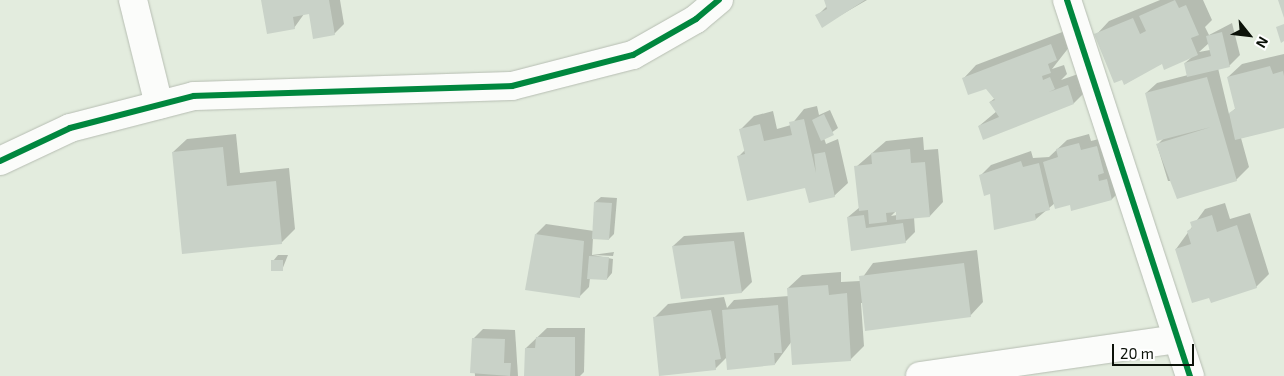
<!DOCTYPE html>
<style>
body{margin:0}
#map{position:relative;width:1284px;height:376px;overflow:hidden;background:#e3ecde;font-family:"Exo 2",sans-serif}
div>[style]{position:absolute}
.shadow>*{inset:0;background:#0003}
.building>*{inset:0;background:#c9d2c8}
.roads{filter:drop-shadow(0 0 1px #b6bdb2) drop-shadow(0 0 1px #b6bdb2)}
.street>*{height:28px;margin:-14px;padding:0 14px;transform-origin:14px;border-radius:14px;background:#fbfcfa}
.cycleway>*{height:6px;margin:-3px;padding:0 3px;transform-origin:3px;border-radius:3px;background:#00873e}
span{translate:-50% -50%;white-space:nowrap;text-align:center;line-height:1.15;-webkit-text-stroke:4.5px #fff;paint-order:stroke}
.north{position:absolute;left:1224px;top:10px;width:50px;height:50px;-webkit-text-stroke:4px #fff;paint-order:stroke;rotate:119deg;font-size:14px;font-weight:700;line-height:20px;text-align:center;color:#0c1209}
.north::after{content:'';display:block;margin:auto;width:18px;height:22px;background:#0c1209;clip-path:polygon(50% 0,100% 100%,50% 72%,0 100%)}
.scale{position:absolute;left:1112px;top:344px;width:82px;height:22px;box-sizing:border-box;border:2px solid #0c1209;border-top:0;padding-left:6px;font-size:15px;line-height:18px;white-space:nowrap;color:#0c1209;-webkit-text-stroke:4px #fff;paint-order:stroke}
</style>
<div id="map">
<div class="shadow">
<i style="clip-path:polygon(262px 0,340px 0,344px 24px,334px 34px,310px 13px,304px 14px,294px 28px)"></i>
<i style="clip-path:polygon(825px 0,867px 0,822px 26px,817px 16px,827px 6px)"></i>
<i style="clip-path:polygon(evenodd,1160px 0,1203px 0,1212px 20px,1205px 27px,1209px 35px,1232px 23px,1240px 55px,1229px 66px,1218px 68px,1229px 114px,1236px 108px,1228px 77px,1242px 64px,1284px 54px,1284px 127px,1241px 138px,1249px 167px,1236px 180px,1168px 181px,1157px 145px,1165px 137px,1146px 93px,1157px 83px,1188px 75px,1185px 63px,1192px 57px,1157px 65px,1125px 84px,1096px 35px,1109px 21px,1160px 0,1209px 43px,1210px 50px,1199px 52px,1209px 43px)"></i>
<i style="clip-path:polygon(1065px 31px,1070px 46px,1052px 69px,1064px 65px,1067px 74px,1061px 80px,1081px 73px,1087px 90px,1074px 103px,984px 138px,979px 126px,997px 111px,990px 102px,995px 98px,986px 87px,963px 79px,976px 65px)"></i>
<i style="clip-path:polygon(817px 106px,819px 115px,830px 110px,838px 128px,824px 138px,826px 144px,838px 139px,848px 183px,834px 196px,738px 157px,745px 150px,741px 129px,754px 116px,773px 111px,777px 129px,791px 125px,804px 109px)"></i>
<i style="clip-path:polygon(236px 134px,240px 173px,289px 168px,295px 229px,281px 243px,173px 152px,187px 139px)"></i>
<i style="clip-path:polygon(1089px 134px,1091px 141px,1107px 137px,1122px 189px,1112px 199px,1055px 203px,1036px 219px,995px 228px,991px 193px,981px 175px,991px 165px,1031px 151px,1033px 158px,1049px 157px,1067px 140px)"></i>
<i style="clip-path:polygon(evenodd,923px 137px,924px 150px,938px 149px,943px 202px,930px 216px,914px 217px,915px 232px,905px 242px,852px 250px,848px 217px,860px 207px,856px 167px,886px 141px,923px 137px,897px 210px,897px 215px,891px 216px,897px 210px)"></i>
<i style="clip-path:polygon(601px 197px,617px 198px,614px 234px,609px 239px,593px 238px,592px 255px,614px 252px,613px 256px,593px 255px,613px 259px,612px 273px,607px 279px,590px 278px,589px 287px,579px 297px,536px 234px,546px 224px,594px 231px,595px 202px)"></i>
<i style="clip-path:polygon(1225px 203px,1230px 219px,1250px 213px,1269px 274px,1256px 287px,1176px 249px,1205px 209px)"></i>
<i style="clip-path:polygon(744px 232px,752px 282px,742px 292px,682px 297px,673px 246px,684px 236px)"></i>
<i style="clip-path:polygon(977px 250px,983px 302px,970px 316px,861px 303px,864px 346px,850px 360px,792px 341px,775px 364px,727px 357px,715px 369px,654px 318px,668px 304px,724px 297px,727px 308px,734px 300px,789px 296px,788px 288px,802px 275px,841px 272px,841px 282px,860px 281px,873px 263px)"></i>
<i style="clip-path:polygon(278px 255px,288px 255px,282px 270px,273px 261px)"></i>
<i style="clip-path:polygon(547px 328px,585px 328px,584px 372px,580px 376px,526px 376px,526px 348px)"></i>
<i style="clip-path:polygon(483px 329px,515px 330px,518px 376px,475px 376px,473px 339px)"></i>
</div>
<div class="building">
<i style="clip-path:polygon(261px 0,329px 0,335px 35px,313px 39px,309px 14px,293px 17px,295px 29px,267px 34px)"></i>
<i style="clip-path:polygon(865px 0,822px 28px,815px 15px,827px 9px,824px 0)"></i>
<i style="clip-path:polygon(1175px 0,1179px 8px,1186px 5px,1199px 35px,1191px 38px,1198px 55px,1164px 70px,1162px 64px,1124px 85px,1122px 80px,1114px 83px,1094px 34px,1133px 18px,1140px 34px,1146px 31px,1139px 16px)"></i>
<i style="clip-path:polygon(1278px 0,1284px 0,1284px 18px)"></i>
<i style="clip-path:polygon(1284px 24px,1284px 41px,1281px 43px,1276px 27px)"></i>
<i style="clip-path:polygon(1222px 32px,1230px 67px,1187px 77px,1184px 63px,1211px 56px,1206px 36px)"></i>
<i style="clip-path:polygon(1051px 44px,1057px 60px,1048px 64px,1051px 73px,1042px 76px,1043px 80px,1050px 77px,1055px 89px,1049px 92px,1068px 85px,1074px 104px,983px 140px,978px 126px,999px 117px,989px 102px,995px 100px,986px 89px,968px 95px,962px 78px)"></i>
<i style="clip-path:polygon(1270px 66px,1273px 74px,1283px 71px,1284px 76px,1284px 128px,1235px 140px,1229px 113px,1235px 109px,1227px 77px)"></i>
<i style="clip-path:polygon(1207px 77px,1237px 181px,1177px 199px,1156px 144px,1211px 127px,1157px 141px,1145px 93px)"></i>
<i style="clip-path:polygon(824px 114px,834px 135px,821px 141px,812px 120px)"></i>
<i style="clip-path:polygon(804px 119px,816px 173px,814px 154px,825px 152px,835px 197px,809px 203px,805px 188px,747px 201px,737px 156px,745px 154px,739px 129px,760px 124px,764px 141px,792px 135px,789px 122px)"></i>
<i style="clip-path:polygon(1079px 143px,1081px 150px,1097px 146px,1104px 173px,1098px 175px,1099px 181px,1107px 179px,1112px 200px,1071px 211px,1070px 205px,1055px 209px,1043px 162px,1058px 157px,1056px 149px)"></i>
<i style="clip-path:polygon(223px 147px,227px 186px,276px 181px,282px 244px,182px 254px,172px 152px)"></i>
<i style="clip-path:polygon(910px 149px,911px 163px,925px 162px,930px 217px,896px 220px,896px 212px,886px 213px,887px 222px,869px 224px,868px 210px,859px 211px,854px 166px,872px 164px,871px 153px)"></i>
<i style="clip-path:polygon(1021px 161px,1023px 167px,1039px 163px,1050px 210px,1035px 214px,1036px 220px,994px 230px,990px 194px,984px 196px,979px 175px)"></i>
<i style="clip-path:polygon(594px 202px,612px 203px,609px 240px,592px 239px)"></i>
<i style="clip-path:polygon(864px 215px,866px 228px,903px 223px,906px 243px,851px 251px,847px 217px)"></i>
<i style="clip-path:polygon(1212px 215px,1217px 232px,1237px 225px,1257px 288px,1211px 303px,1209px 298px,1192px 303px,1175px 249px,1191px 244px,1187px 231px,1192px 228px,1190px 222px)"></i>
<i style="clip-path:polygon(535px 234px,584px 241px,580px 298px,525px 290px)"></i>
<i style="clip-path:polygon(734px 241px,742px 293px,681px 299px,672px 246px)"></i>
<i style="clip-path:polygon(589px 256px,609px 257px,607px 280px,587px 279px)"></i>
<i style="clip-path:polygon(271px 260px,283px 260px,283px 271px,271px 271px)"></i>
<i style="clip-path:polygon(964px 263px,971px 317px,865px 331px,859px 276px)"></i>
<i style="clip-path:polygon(828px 285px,829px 295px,847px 293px,851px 361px,792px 365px,787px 288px)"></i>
<i style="clip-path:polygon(778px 305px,782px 353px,774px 353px,775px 365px,727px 370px,722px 310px)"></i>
<i style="clip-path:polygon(711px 310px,721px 359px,715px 360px,716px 370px,659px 376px,653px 317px)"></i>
<i style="clip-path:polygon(536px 337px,575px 337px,575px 376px,524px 376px,525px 348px,535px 348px)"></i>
<i style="clip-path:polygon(472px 338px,505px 339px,504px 363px,511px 363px,510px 376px,470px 373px)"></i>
</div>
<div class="roads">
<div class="street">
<i style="left:133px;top:0;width:108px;rotate:76.1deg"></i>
<i style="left:1067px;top:0;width:396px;rotate:71.9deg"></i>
<i style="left:0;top:161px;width:77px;rotate:-25.2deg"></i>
<i style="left:70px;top:128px;width:128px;rotate:-14.5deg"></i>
<i style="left:194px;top:96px;width:318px;rotate:-1.8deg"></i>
<i style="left:512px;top:86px;width:125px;rotate:-14.4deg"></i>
<i style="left:633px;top:55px;width:73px;rotate:-29.7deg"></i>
<i style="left:696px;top:19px;width:30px;rotate:-40deg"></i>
<i style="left:920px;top:376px;width:259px;rotate:-8.2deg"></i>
</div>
</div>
<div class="cycleway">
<i style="left:1067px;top:0;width:396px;rotate:71.9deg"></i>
<i style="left:0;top:161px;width:77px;rotate:-25.2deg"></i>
<i style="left:70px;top:128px;width:128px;rotate:-14.5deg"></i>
<i style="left:194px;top:96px;width:318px;rotate:-1.8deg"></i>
<i style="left:512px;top:86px;width:125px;rotate:-14.4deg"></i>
<i style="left:633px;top:55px;width:73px;rotate:-29.7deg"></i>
<i style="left:696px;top:19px;width:30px;rotate:-40deg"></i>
</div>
<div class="north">N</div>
<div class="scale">20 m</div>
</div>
